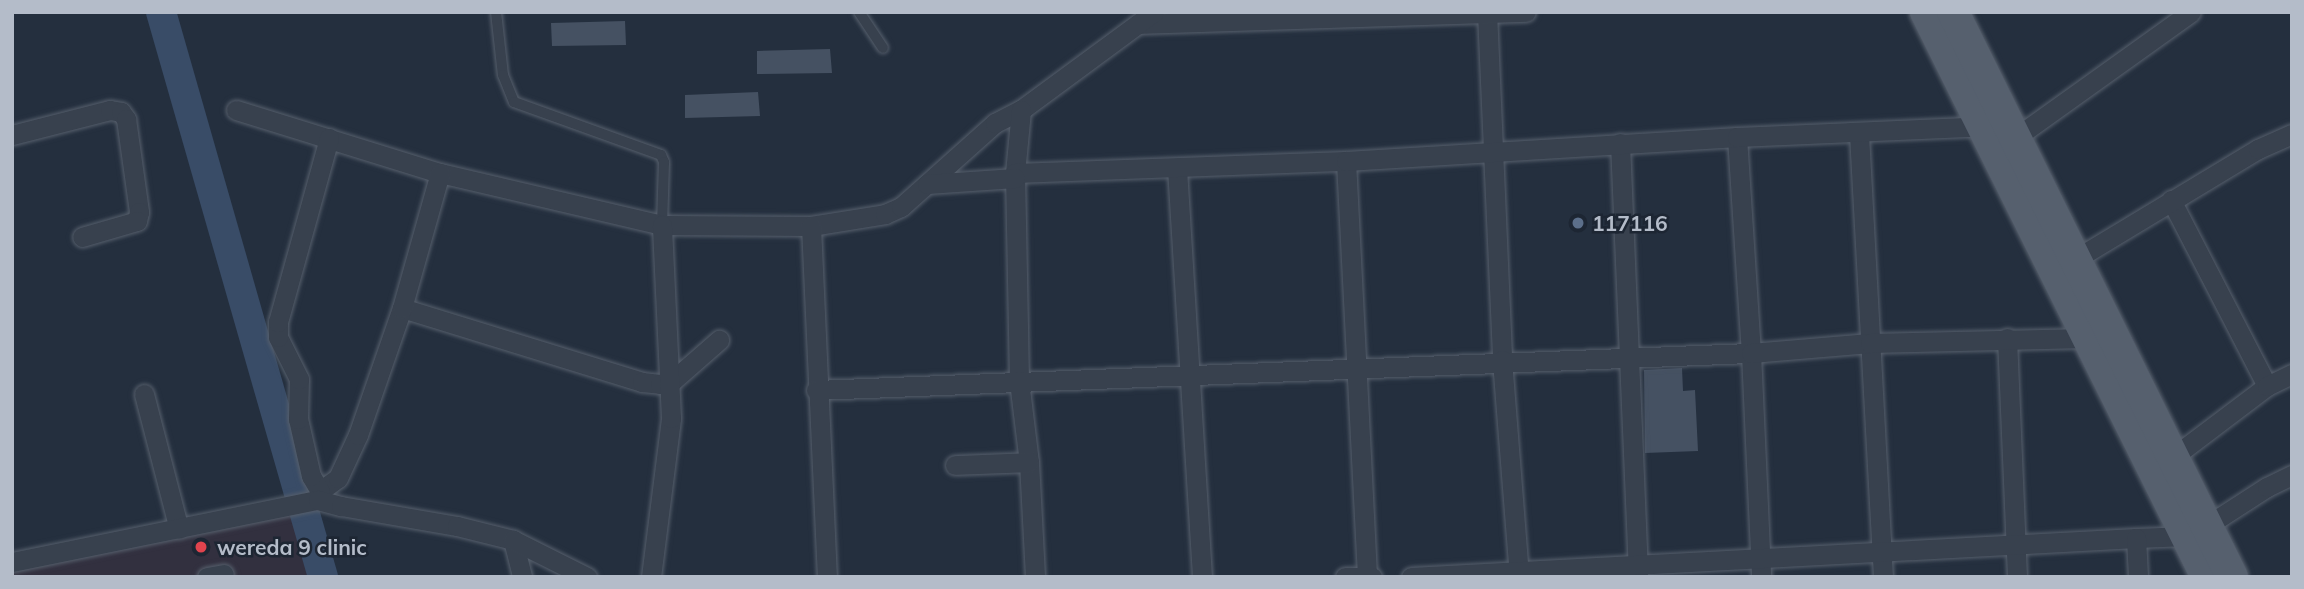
<!DOCTYPE html>
<style>
body{margin:0}
#map{position:relative;width:2304px;height:589px;overflow:hidden;background:#242f3e;font-family:Mulish,sans-serif}
div>[style]{position:absolute}
.medical>*{inset:0;background:#32303f}
.river>*{height:30px;margin:-15px;padding:0 15px;transform-origin:15px;border-radius:15px;background:#394c67}
.building>*{inset:0;background:#455162}
.roads{filter:drop-shadow(0 0 2px #565f6c) drop-shadow(0 0 2px #565f6c)}
.lane>*{height:10px;margin:-5px;padding:0 5px;transform-origin:5px;border-radius:5px;background:#38414e}
.street>*{height:19px;margin:-9.5px;padding:0 9.5px;transform-origin:9.5px;border-radius:9.5px;background:#38414e}
.primary>*{height:32px;margin:-16px;padding:0 16px;transform-origin:16px;border-radius:16px;background:#56606e}
.dots>*{width:19px;height:19px;translate:-50% -50%;box-sizing:border-box;border:4px solid #1d2633;border-radius:50%}
span{translate:-50% -50%;white-space:nowrap;text-align:center;line-height:1.15;-webkit-text-stroke:5px #1d2633;paint-order:stroke}
.poi-label{font-size:21px;color:#b4bcc9;font-weight:700}
.left{translate:0 -50%;text-align:left}
.frame{position:absolute;inset:0;border:14px solid #b4bcc9;pointer-events:none}
</style>
<div id="map">
<div class="medical">
<i style="clip-path:polygon(304px 502px,325px 577px,12px 577px,12px 562px)"></i>
</div>
<div class="river">
<i style="left:161px;top:12px;width:588px;rotate:74deg"></i>
</div>
<div class="building">
<i style="clip-path:polygon(625px 21px,626px 45px,552px 46px,551px 23px)"></i>
<i style="clip-path:polygon(830px 49px,832px 73px,757px 74px,757px 51px)"></i>
<i style="clip-path:polygon(758px 92px,760px 116px,685px 118px,685px 95px)"></i>
<i style="clip-path:polygon(1682px 368px,1683px 391px,1695px 390px,1698px 451px,1645px 453px,1644px 370px)"></i>
</div>
<div class="roads">
<div class="lane">
<i style="left:496px;top:12px;width:63px;rotate:83.7deg"></i>
<i style="left:503px;top:75px;width:29px;rotate:68deg"></i>
<i style="left:514px;top:102px;width:156px;rotate:19.8deg"></i>
<i style="left:661px;top:155px;width:8px;rotate:67deg"></i>
<i style="left:664px;top:162px;width:63px;rotate:91.8deg"></i>
<i style="left:859px;top:12px;width:43px;rotate:56.3deg"></i>
</div>
<div class="street">
<i style="left:1487px;top:12px;width:348px;rotate:87.5deg"></i>
<i style="left:1502px;top:360px;width:218px;rotate:85.5deg"></i>
<i style="left:1138px;top:24px;width:388px;rotate:-1.8deg"></i>
<i style="left:236px;top:110px;width:214px;rotate:17.2deg"></i>
<i style="left:440px;top:173px;width:228px;rotate:13.2deg"></i>
<i style="left:662px;top:225px;width:149px;rotate:0.4deg"></i>
<i style="left:811px;top:226px;width:75px;rotate:-9.2deg"></i>
<i style="left:885px;top:214px;width:17px;rotate:-24deg"></i>
<i style="left:901px;top:207px;width:126px;rotate:-41.8deg"></i>
<i style="left:995px;top:123px;width:29px;rotate:-27deg"></i>
<i style="left:1021px;top:110px;width:165px;rotate:-36.4deg"></i>
<i style="left:1021px;top:110px;width:63px;rotate:95.4deg"></i>
<i style="left:1015px;top:173px;width:208px;rotate:88.9deg"></i>
<i style="left:1019px;top:381px;width:82px;rotate:83deg"></i>
<i style="left:1029px;top:462px;width:115px;rotate:87deg"></i>
<i style="left:1859px;top:134px;width:444px;rotate:86.9deg"></i>
<i style="left:12px;top:135px;width:101px;rotate:-14.3deg"></i>
<i style="left:110px;top:110px;width:11px;rotate:10deg"></i>
<i style="left:121px;top:112px;width:9px;rotate:54deg"></i>
<i style="left:126px;top:119px;width:94px;rotate:82deg"></i>
<i style="left:139px;top:212px;width:9px;rotate:103deg"></i>
<i style="left:137px;top:221px;width:57px;rotate:163.8deg"></i>
<i style="left:1737px;top:137px;width:216px;rotate:86.3deg"></i>
<i style="left:1751px;top:353px;width:224px;rotate:87.4deg"></i>
<i style="left:2015px;top:138px;width:216px;rotate:-35.6deg"></i>
<i style="left:1620px;top:143px;width:433px;rotate:87.6deg"></i>
<i style="left:1346px;top:161px;width:417px;rotate:87.1deg"></i>
<i style="left:1177px;top:168px;width:410px;rotate:86.5deg"></i>
<i style="left:1015px;top:173px;width:331px;rotate:-2.1deg"></i>
<i style="left:1346px;top:161px;width:392px;rotate:-3.5deg"></i>
<i style="left:1737px;top:137px;width:247px;rotate:-2.5deg"></i>
<i style="left:927px;top:184px;width:88px;rotate:-3.9deg"></i>
<i style="left:2171px;top:200px;width:209px;rotate:62.7deg"></i>
<i style="left:2267px;top:386px;width:118px;rotate:142.9deg"></i>
<i style="left:811px;top:226px;width:351px;rotate:87.4deg"></i>
<i style="left:2074px;top:260px;width:215px;rotate:-31.1deg"></i>
<i style="left:2258px;top:149px;width:37px;rotate:-24deg"></i>
<i style="left:402px;top:308px;width:251px;rotate:17.1deg"></i>
<i style="left:642px;top:382px;width:18px;rotate:6deg"></i>
<i style="left:660px;top:384px;width:11px;rotate:-10deg"></i>
<i style="left:671px;top:382px;width:64px;rotate:-41.2deg"></i>
<i style="left:2007px;top:338px;width:239px;rotate:87.6deg"></i>
<i style="left:2267px;top:386px;width:28px;rotate:-26deg"></i>
<i style="left:816px;top:390px;width:936px;rotate:-2.27deg"></i>
<i style="left:1751px;top:353px;width:119px;rotate:-4.8deg"></i>
<i style="left:1870px;top:343px;width:217px;rotate:-1.3deg"></i>
<i style="left:144px;top:394px;width:139px;rotate:75.5deg"></i>
<i style="left:955px;top:465px;width:74px;rotate:-2.3deg"></i>
<i style="left:320px;top:491px;width:22px;rotate:-36deg"></i>
<i style="left:338px;top:478px;width:47px;rotate:-65.1deg"></i>
<i style="left:358px;top:435px;width:134px;rotate:-70.9deg"></i>
<i style="left:402px;top:308px;width:140px;rotate:-74.3deg"></i>
<i style="left:318px;top:500px;width:9px;rotate:-77deg"></i>
<i style="left:320px;top:491px;width:17px;rotate:-121deg"></i>
<i style="left:311px;top:476px;width:58px;rotate:-102.8deg"></i>
<i style="left:298px;top:419px;width:40px;rotate:-88.6deg"></i>
<i style="left:299px;top:379px;width:47px;rotate:-116.6deg"></i>
<i style="left:278px;top:337px;width:15px;rotate:-90deg"></i>
<i style="left:278px;top:322px;width:191px;rotate:-74.5deg"></i>
<i style="left:2208px;top:525px;width:70px;rotate:-32.8deg"></i>
<i style="left:2267px;top:487px;width:28px;rotate:-26deg"></i>
<i style="left:2136px;top:538px;width:51px;rotate:-2.2deg"></i>
<i style="left:513px;top:540px;width:38px;rotate:76deg"></i>
<i style="left:12px;top:562px;width:312px;rotate:-11.5deg"></i>
<i style="left:318px;top:500px;width:24px;rotate:15deg"></i>
<i style="left:341px;top:506px;width:118px;rotate:9.8deg"></i>
<i style="left:457px;top:526px;width:58px;rotate:14deg"></i>
<i style="left:513px;top:540px;width:83px;rotate:26.6deg"></i>
<i style="left:207px;top:577px;width:17px;rotate:-10deg"></i>
<i style="left:651px;top:577px;width:160px;rotate:-82.8deg"></i>
<i style="left:671px;top:418px;width:193px;rotate:-92.7deg"></i>
<i style="left:1345px;top:577px;width:27px"></i>
<i style="left:1411px;top:577px;width:726px;rotate:-3.08deg"></i>
<i style="left:2136px;top:538px;width:39px;rotate:87deg"></i>
</div>
<div class="primary">
<i style="left:1926px;top:12px;width:631px;rotate:63.56deg"></i>
<i style="left:1953px;top:12px;width:630px;rotate:63.72deg"></i>
</div>
</div>
<div class="dots">
<i style="left:1578px;top:223px;background:#5c6f8a"></i>
<i style="left:201px;top:547px;background:#e0444e"></i>
</div>
<div class="poi-label">
<span class="left" style="left:1592px;top:223px">117116</span>
<span class="left" style="left:217px;top:547px">wereda 9 clinic</span>
</div>
<div class="frame"></div>
</div>
